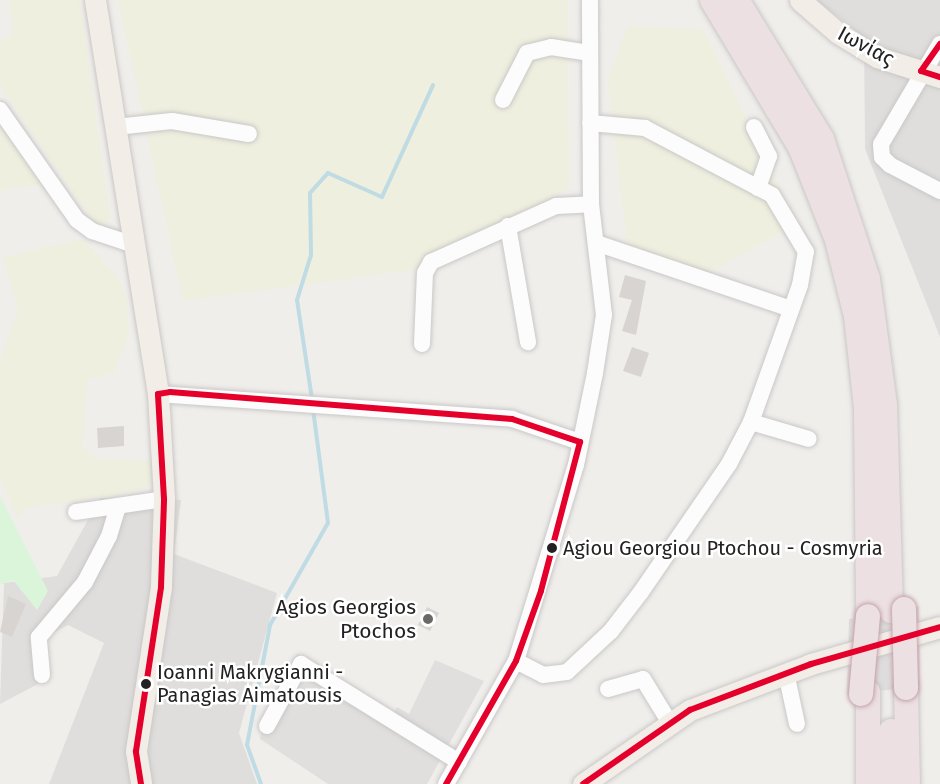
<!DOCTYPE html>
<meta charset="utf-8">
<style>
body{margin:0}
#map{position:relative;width:940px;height:784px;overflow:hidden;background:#f0eeeb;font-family:"Fira Sans",sans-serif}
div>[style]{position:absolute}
.residential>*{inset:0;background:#dfdedc}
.farmland>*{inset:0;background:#efefdf}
.park>*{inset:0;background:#daf5da}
.parking>*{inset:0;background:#e0dfde}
.pier>*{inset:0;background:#dedddd}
.stream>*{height:4px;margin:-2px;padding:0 2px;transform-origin:2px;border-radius:2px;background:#bfdbe3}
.building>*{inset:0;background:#d7d4d2}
.roads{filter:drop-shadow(0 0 2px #c9c8c7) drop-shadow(0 0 2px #c9c8c7)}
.minor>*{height:16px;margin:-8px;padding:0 8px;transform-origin:8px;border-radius:8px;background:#fdfcfc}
.major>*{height:21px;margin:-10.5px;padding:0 10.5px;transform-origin:10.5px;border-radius:10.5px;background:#f3ede7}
.highway>*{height:24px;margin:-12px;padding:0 12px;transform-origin:12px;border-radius:12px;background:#ece0e2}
.bridges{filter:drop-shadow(0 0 2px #c5a2ac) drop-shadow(0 0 2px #c5a2ac)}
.highway-bridge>*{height:24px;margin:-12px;padding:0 12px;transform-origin:12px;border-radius:12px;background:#ece0e2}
.bus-1>*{height:6px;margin:-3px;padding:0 3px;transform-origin:3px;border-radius:3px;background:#e4002b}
.dots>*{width:16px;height:16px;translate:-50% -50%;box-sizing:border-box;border:3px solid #fff;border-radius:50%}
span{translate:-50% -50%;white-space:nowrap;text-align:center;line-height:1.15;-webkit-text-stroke:5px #fff;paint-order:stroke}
.bus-label{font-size:20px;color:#222}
.left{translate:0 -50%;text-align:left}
.street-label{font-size:21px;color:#222}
.poi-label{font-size:21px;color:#222}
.right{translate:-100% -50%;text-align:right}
</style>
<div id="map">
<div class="residential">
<i style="clip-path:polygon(816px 0,940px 0,940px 337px,865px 149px,864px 37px)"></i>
<i style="clip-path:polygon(100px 498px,181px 500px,174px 554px,277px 593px,239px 733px,257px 784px,49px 784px,104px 643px,68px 625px,47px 636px,38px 684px,0 704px,4px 583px,57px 576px)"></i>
</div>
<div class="farmland">
<i style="clip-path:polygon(9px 0,80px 0,110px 217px,105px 226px,96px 226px,0 86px,0 40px,10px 37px,13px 25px)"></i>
<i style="clip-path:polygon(118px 0,568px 0,569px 188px,427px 268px,183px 301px)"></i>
<i style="clip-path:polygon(628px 26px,704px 30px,797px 224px,715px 269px,694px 273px,627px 247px,608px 80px)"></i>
<i style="clip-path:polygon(0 118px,46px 183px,0 191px)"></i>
<i style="clip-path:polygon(83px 239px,118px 278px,126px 295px,129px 333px,114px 373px,88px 379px,82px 447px,97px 459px,154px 461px,153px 482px,138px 491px,26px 508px,18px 520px,0 477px,0 360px,18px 308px,3px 257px)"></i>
</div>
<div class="park">
<i style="clip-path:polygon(0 496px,48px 591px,37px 610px,13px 580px,0 585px)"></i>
</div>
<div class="parking">
<i style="clip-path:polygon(297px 654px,393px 715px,397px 707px,409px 714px,435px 660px,484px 681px,427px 784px,328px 784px,260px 739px,263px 719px)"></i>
</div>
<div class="pier">
<i style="clip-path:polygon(919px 606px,920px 686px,847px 695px,849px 619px)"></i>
</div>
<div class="stream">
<i style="left:312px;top:399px;width:100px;rotate:-98.6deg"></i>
<i style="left:297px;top:300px;width:47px;rotate:-72.7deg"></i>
<i style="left:311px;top:255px;width:62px;rotate:-90.9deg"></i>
<i style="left:310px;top:193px;width:27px;rotate:-48deg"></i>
<i style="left:328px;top:173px;width:59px;rotate:24deg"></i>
<i style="left:382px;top:197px;width:123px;rotate:-65.5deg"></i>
<i style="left:261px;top:784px;width:41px;rotate:-109.7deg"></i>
<i style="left:247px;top:745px;width:122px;rotate:-79.1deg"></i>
<i style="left:270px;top:625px;width:117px;rotate:-60.4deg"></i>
<i style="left:328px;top:523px;width:115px;rotate:-97.5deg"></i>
</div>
<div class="building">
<i style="clip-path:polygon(625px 275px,646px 281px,636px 335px,622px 331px,632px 300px,619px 297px)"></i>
<i style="clip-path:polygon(632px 347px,649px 353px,641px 377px,623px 371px)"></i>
<i style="clip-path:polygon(124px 426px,124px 446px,98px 448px,97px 428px)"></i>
<i style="clip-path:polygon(8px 596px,26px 604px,12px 637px,0 632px)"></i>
<i style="clip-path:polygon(427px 607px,439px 613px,430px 631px,418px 625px)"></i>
</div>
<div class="roads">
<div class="minor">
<i style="left:940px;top:44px;width:116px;rotate:120.5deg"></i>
<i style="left:881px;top:144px;width:13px;rotate:86deg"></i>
<i style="left:882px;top:157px;width:11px;rotate:45deg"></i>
<i style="left:890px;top:165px;width:56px;rotate:27.5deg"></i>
<i style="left:503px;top:100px;width:53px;rotate:-62.9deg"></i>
<i style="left:527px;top:53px;width:25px;rotate:-14deg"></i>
<i style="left:551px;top:47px;width:38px;rotate:9deg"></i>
<i style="left:0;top:110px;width:134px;rotate:55deg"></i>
<i style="left:77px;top:220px;width:19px;rotate:36deg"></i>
<i style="left:92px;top:231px;width:41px;rotate:18.4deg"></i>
<i style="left:116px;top:127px;width:56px;rotate:-6.1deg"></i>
<i style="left:172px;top:121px;width:78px;rotate:9.6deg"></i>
<i style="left:754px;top:127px;width:33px;rotate:63deg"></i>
<i style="left:769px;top:156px;width:34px;rotate:109deg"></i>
<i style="left:508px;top:226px;width:118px;rotate:80.2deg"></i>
<i style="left:596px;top:243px;width:206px;rotate:18.7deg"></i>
<i style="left:422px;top:344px;width:71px;rotate:-87.6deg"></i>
<i style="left:425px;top:273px;width:13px;rotate:-61deg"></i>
<i style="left:431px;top:262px;width:137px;rotate:-24.1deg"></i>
<i style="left:556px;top:206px;width:35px;rotate:-3deg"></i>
<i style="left:158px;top:394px;width:355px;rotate:4deg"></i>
<i style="left:512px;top:419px;width:72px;rotate:18.7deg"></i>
<i style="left:751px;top:422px;width:60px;rotate:16.3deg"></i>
<i style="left:76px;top:512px;width:89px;rotate:-8.4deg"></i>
<i style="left:516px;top:661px;width:30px;rotate:27deg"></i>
<i style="left:543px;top:675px;width:24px;rotate:-7deg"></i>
<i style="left:567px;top:672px;width:60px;rotate:-43deg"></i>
<i style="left:611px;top:631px;width:49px;rotate:-52.4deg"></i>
<i style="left:641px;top:592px;width:155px;rotate:-55.5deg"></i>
<i style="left:729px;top:464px;width:47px;rotate:-62.4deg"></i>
<i style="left:751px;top:422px;width:145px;rotate:-70.3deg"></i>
<i style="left:800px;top:285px;width:34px;rotate:-80deg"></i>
<i style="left:806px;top:252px;width:66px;rotate:-120.8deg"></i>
<i style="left:772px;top:195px;width:144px;rotate:-152.2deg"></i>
<i style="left:645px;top:128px;width:55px;rotate:-174.8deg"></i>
<i style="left:786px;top:673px;width:52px;rotate:77.8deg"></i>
<i style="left:42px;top:675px;width:38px;rotate:-95deg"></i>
<i style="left:39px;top:637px;width:72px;rotate:-50.1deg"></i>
<i style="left:85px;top:582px;width:52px;rotate:-62.4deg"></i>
<i style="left:109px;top:536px;width:31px;rotate:-73deg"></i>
<i style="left:608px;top:689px;width:36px;rotate:-16deg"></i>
<i style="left:643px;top:679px;width:52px;rotate:58.5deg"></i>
<i style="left:267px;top:726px;width:71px;rotate:-61.3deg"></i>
<i style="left:301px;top:664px;width:186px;rotate:31.8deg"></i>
<i style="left:446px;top:784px;width:142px;rotate:-60.4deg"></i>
<i style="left:516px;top:661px;width:205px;rotate:-73deg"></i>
<i style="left:576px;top:465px;width:94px;rotate:-78.3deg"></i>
<i style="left:595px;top:373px;width:59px;rotate:-81.2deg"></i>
<i style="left:604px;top:315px;width:112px;rotate:-96.7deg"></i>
<i style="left:591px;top:204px;width:204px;rotate:-90.3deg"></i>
</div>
<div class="major">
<i style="left:95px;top:0;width:399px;rotate:80.9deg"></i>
<i style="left:158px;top:394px;width:105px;rotate:86.7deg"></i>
<i style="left:164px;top:499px;width:88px;rotate:92deg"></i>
<i style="left:161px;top:587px;width:166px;rotate:98.7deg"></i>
<i style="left:136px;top:751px;width:33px;rotate:81deg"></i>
<i style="left:800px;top:0;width:50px;rotate:41deg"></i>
<i style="left:838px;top:33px;width:46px;rotate:31.6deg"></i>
<i style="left:877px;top:57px;width:66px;rotate:17.6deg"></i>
<i style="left:583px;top:784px;width:130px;rotate:-34.7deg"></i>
<i style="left:690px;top:710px;width:129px;rotate:-20.8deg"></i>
<i style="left:811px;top:664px;width:134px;rotate:-16deg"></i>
</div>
<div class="highway">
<i style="left:712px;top:0;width:174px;rotate:59.1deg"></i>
<i style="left:801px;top:149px;width:98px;rotate:68.4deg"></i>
<i style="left:837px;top:240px;width:78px;rotate:76deg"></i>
<i style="left:856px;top:316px;width:93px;rotate:83.8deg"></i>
<i style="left:866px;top:408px;width:208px;rotate:89.4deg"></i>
<i style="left:737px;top:0;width:163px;rotate:58.6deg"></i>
<i style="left:822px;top:139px;width:147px;rotate:71.8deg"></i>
<i style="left:868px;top:279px;width:127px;rotate:82.3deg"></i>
<i style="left:885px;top:405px;width:206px;rotate:88.3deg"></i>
<i style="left:906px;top:688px;width:96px;rotate:88.8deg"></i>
<i style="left:868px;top:692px;width:92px;rotate:90deg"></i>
<i style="left:890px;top:784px;width:53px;rotate:-88.9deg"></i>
</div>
</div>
<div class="bridges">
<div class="highway-bridge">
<i style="left:904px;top:609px;width:79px;rotate:88.5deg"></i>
<i style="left:861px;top:694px;width:78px;rotate:-84.9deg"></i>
</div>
</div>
<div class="bus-1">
<i style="left:940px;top:44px;width:33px;rotate:125deg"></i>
<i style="left:921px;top:71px;width:20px;rotate:18deg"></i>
<i style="left:141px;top:784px;width:33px;rotate:-99deg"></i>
<i style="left:136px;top:751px;width:166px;rotate:-81.3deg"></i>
<i style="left:161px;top:587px;width:88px;rotate:-88deg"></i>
<i style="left:164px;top:499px;width:105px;rotate:-93.3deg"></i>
<i style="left:158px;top:394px;width:12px;rotate:-9deg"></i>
<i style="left:170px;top:392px;width:343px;rotate:4.5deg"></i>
<i style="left:512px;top:419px;width:72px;rotate:18.7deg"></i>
<i style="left:580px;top:442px;width:154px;rotate:104.7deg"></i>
<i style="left:541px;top:591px;width:74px;rotate:109.7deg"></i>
<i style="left:516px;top:661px;width:142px;rotate:119.6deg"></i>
<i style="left:583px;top:784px;width:130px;rotate:-34.7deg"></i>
<i style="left:690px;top:710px;width:129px;rotate:-20.8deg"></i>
<i style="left:811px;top:664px;width:134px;rotate:-16deg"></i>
</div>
<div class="dots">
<i style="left:552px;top:548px;background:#222"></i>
<i style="left:428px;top:619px;background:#6a6968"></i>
<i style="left:146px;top:684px;background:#222"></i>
</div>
<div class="bus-label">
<span class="left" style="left:563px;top:548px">Agiou Georgiou Ptochou - Cosmyria</span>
<span class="left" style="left:157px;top:684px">Ioanni Makrygianni -<br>Panagias Aimatousis</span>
</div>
<div class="street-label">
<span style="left:866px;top:46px;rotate:28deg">Ιωνίας</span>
</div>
<div class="poi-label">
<span class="right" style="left:416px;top:619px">Agios Georgios<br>Ptochos</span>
</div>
</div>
